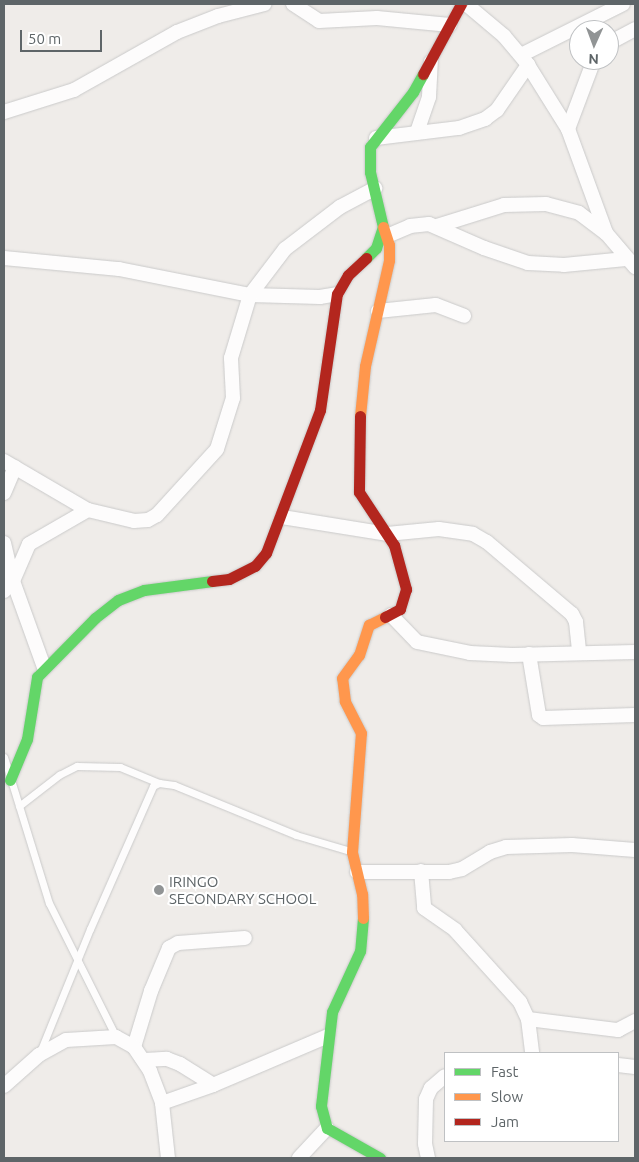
<!DOCTYPE html>
<style>
body{margin:0}
#map{position:relative;width:639px;height:1162px;overflow:hidden;background:#efece9;font-family:Ubuntu,sans-serif}
div>[style]{position:absolute}
.roads{filter:drop-shadow(0 0 1px #cacaca) drop-shadow(0 0 1px #cacaca)}
.lane>*{height:7px;margin:-3.5px;padding:0 3.5px;transform-origin:3.5px;border-radius:3.5px;background:#fdfcfc}
.street>*{height:14px;margin:-7px;padding:0 7px;transform-origin:7px;border-radius:7px;background:#fdfcfc}
.fast>*{height:11px;margin:-5.5px;padding:0 5.5px;transform-origin:5.5px;border-radius:5.5px;background:#63d668}
.slow>*{height:11px;margin:-5.5px;padding:0 5.5px;transform-origin:5.5px;border-radius:5.5px;background:#ff974d}
.jam>*{height:11px;margin:-5.5px;padding:0 5.5px;transform-origin:5.5px;border-radius:5.5px;background:#b3261e}
.dots>*{width:14px;height:14px;translate:-50% -50%;box-sizing:border-box;border:2px solid #fff;border-radius:50%}
span{translate:-50% -50%;white-space:nowrap;text-align:center;line-height:1.15;-webkit-text-stroke:4px #fff;paint-order:stroke}
.poi-label{font-size:15px;color:#5e6568}
.left{translate:0 -50%;text-align:left}
.frame{position:absolute;inset:0;border:5px solid #5e6568;pointer-events:none}
.legend{position:absolute;left:444px;top:1052px;width:175px;height:90px;box-sizing:border-box;background:#fff;border:1px solid #bfc1c3;margin:0;padding:6px 9px;list-style:none;font-size:15px;color:#5e6568}
.legend li{display:flex;align-items:center;gap:10px;height:25px}
.legend b{width:25px;border:1px solid #bfc1c3}
.north{position:absolute;left:569px;top:20px;width:50px;height:50px;box-sizing:border-box;background:#fff;border:1px solid #bfc1c3;border-radius:50%;rotate:182deg;font-size:14px;font-weight:700;line-height:20px;text-align:center;color:#5e6568}
.north::after{content:'';display:block;margin:auto;width:18px;height:22px;background:#919495;clip-path:polygon(50% 0,100% 100%,50% 72%,0 100%)}
.scale{position:absolute;left:20px;top:30px;width:82px;height:22px;box-sizing:border-box;border:2px solid #5e6568;border-top:0;padding-left:6px;font-size:15px;line-height:18px;white-space:nowrap;color:#5e6568;-webkit-text-stroke:4px #fff;paint-order:stroke}
</style>
<div id="map">
<div class="roads">
<div class="lane">
<i style="left:4px;top:757px;width:153px;rotate:72.9deg"></i>
<i style="left:49px;top:903px;width:150px;rotate:63.4deg"></i>
<i style="left:19px;top:806px;width:51px;rotate:-37.8deg"></i>
<i style="left:59px;top:775px;width:20px;rotate:-27deg"></i>
<i style="left:77px;top:766px;width:43px;rotate:1.3deg"></i>
<i style="left:120px;top:767px;width:42px;rotate:22.3deg"></i>
<i style="left:40px;top:1052px;width:133px;rotate:-67.9deg"></i>
<i style="left:90px;top:929px;width:156px;rotate:-66.2deg"></i>
<i style="left:153px;top:786px;width:7px;rotate:-27deg"></i>
<i style="left:159px;top:783px;width:15px;rotate:8deg"></i>
<i style="left:174px;top:785px;width:132px;rotate:22.3deg"></i>
<i style="left:296px;top:835px;width:56px;rotate:16.5deg"></i>
</div>
<div class="street">
<i style="left:293px;top:4px;width:31px;rotate:33deg"></i>
<i style="left:319px;top:21px;width:58px;rotate:-3deg"></i>
<i style="left:377px;top:18px;width:73px;rotate:5.5deg"></i>
<i style="left:466px;top:4px;width:50px;rotate:40.1deg"></i>
<i style="left:504px;top:36px;width:38px;rotate:50deg"></i>
<i style="left:528px;top:65px;width:75px;rotate:58deg"></i>
<i style="left:568px;top:129px;width:111px;rotate:69.9deg"></i>
<i style="left:606px;top:233px;width:45px;rotate:49.5deg"></i>
<i style="left:609px;top:43px;width:30px;rotate:-28deg"></i>
<i style="left:521px;top:55px;width:114px;rotate:-26.6deg"></i>
<i style="left:4px;top:112px;width:73px;rotate:-17.4deg"></i>
<i style="left:74px;top:90px;width:118px;rotate:-29.4deg"></i>
<i style="left:177px;top:32px;width:44px;rotate:-21.3deg"></i>
<i style="left:218px;top:16px;width:48px;rotate:-14.6deg"></i>
<i style="left:568px;top:129px;width:74px;rotate:-69.4deg"></i>
<i style="left:417px;top:132px;width:37px;rotate:-71deg"></i>
<i style="left:429px;top:97px;width:35px;rotate:-87deg"></i>
<i style="left:376px;top:138px;width:84px;rotate:-6.9deg"></i>
<i style="left:459px;top:128px;width:28px;rotate:-19deg"></i>
<i style="left:485px;top:119px;width:15px;rotate:-37deg"></i>
<i style="left:497px;top:110px;width:55px;rotate:-55.4deg"></i>
<i style="left:437px;top:226px;width:70px;rotate:-17.4deg"></i>
<i style="left:504px;top:205px;width:42px;rotate:-1.4deg"></i>
<i style="left:546px;top:204px;width:34px;rotate:15deg"></i>
<i style="left:579px;top:213px;width:34px;rotate:37deg"></i>
<i style="left:387px;top:236px;width:25px;rotate:-23deg"></i>
<i style="left:410px;top:226px;width:19px;rotate:-6deg"></i>
<i style="left:429px;top:224px;width:60px;rotate:23.6deg"></i>
<i style="left:484px;top:248px;width:46px;rotate:18.8deg"></i>
<i style="left:528px;top:263px;width:36px;rotate:3deg"></i>
<i style="left:564px;top:265px;width:62px;rotate:-5.5deg"></i>
<i style="left:4px;top:258px;width:116px;rotate:5.5deg"></i>
<i style="left:119px;top:269px;width:134px;rotate:11.2deg"></i>
<i style="left:250px;top:295px;width:70px;rotate:1.6deg"></i>
<i style="left:320px;top:297px;width:17px;rotate:-10deg"></i>
<i style="left:378px;top:311px;width:58px;rotate:-5.9deg"></i>
<i style="left:436px;top:305px;width:30px;rotate:21deg"></i>
<i style="left:4px;top:461px;width:97px;rotate:30.3deg"></i>
<i style="left:88px;top:510px;width:47px;rotate:13.4deg"></i>
<i style="left:134px;top:521px;width:14px;rotate:-4deg"></i>
<i style="left:148px;top:520px;width:10px;rotate:-29deg"></i>
<i style="left:157px;top:515px;width:89px;rotate:-47.7deg"></i>
<i style="left:217px;top:449px;width:53px;rotate:-72.6deg"></i>
<i style="left:233px;top:398px;width:40px;rotate:-92.9deg"></i>
<i style="left:231px;top:358px;width:66px;rotate:-73.2deg"></i>
<i style="left:250px;top:295px;width:58px;rotate:-52.7deg"></i>
<i style="left:285px;top:249px;width:69px;rotate:-37.4deg"></i>
<i style="left:340px;top:207px;width:40px;rotate:-28deg"></i>
<i style="left:4px;top:493px;width:28px;rotate:-67deg"></i>
<i style="left:282px;top:517px;width:106px;rotate:9.2deg"></i>
<i style="left:387px;top:534px;width:52px;rotate:-5.5deg"></i>
<i style="left:439px;top:529px;width:34px;rotate:8deg"></i>
<i style="left:473px;top:534px;width:16px;rotate:30deg"></i>
<i style="left:487px;top:542px;width:111px;rotate:40.3deg"></i>
<i style="left:572px;top:614px;width:9px;rotate:63deg"></i>
<i style="left:576px;top:622px;width:29px;rotate:84deg"></i>
<i style="left:4px;top:543px;width:39px;rotate:77deg"></i>
<i style="left:13px;top:581px;width:91px;rotate:70.2deg"></i>
<i style="left:4px;top:591px;width:13px;rotate:-48deg"></i>
<i style="left:13px;top:581px;width:40px;rotate:-66.6deg"></i>
<i style="left:29px;top:544px;width:68px;rotate:-30deg"></i>
<i style="left:391px;top:615px;width:37px;rotate:46deg"></i>
<i style="left:417px;top:642px;width:54px;rotate:11.7deg"></i>
<i style="left:470px;top:653px;width:42px;rotate:2.7deg"></i>
<i style="left:512px;top:655px;width:123px;rotate:-1.4deg"></i>
<i style="left:529px;top:654px;width:62px;rotate:80.7deg"></i>
<i style="left:539px;top:715px;width:5px;rotate:37deg"></i>
<i style="left:543px;top:718px;width:92px;rotate:-1.9deg"></i>
<i style="left:421px;top:871px;width:37px;rotate:85deg"></i>
<i style="left:424px;top:908px;width:38px;rotate:35deg"></i>
<i style="left:455px;top:930px;width:97px;rotate:47.9deg"></i>
<i style="left:520px;top:1002px;width:19px;rotate:65deg"></i>
<i style="left:528px;top:1019px;width:34px;rotate:83deg"></i>
<i style="left:357px;top:872px;width:92px"></i>
<i style="left:449px;top:872px;width:13px;rotate:-13deg"></i>
<i style="left:462px;top:869px;width:33px;rotate:-31deg"></i>
<i style="left:490px;top:852px;width:17px;rotate:-17deg"></i>
<i style="left:506px;top:847px;width:66px;rotate:-1.7deg"></i>
<i style="left:572px;top:845px;width:63px;rotate:4.5deg"></i>
<i style="left:528px;top:1019px;width:91px;rotate:7deg"></i>
<i style="left:618px;top:1030px;width:19px;rotate:-28deg"></i>
<i style="left:134px;top:1047px;width:59px;rotate:-73.1deg"></i>
<i style="left:151px;top:991px;width:47px;rotate:-67.3deg"></i>
<i style="left:169px;top:948px;width:10px;rotate:-29deg"></i>
<i style="left:178px;top:943px;width:67px;rotate:-4.3deg"></i>
<i style="left:145px;top:1060px;width:22px;rotate:-3deg"></i>
<i style="left:167px;top:1059px;width:14px;rotate:21deg"></i>
<i style="left:180px;top:1064px;width:39px;rotate:32deg"></i>
<i style="left:618px;top:1065px;width:17px;rotate:7deg"></i>
<i style="left:4px;top:1086px;width:47px;rotate:-41.5deg"></i>
<i style="left:39px;top:1055px;width:31px;rotate:-29deg"></i>
<i style="left:66px;top:1040px;width:50px;rotate:-3.4deg"></i>
<i style="left:116px;top:1037px;width:21px;rotate:29deg"></i>
<i style="left:134px;top:1047px;width:29px;rotate:56deg"></i>
<i style="left:150px;top:1071px;width:34px;rotate:69deg"></i>
<i style="left:162px;top:1103px;width:55px;rotate:83.8deg"></i>
<i style="left:162px;top:1103px;width:54px;rotate:-19.4deg"></i>
<i style="left:213px;top:1085px;width:125px;rotate:-23.1deg"></i>
<i style="left:299px;top:1158px;width:41px;rotate:-47deg"></i>
<i style="left:428px;top:1158px;width:14px;rotate:-102deg"></i>
<i style="left:425px;top:1144px;width:45px;rotate:-88.7deg"></i>
<i style="left:426px;top:1099px;width:12px;rotate:-66deg"></i>
<i style="left:431px;top:1088px;width:18px;rotate:-41deg"></i>
</div>
<div class="fast">
<i style="left:366px;top:258px;width:14px;rotate:-45deg"></i>
<i style="left:376px;top:248px;width:22px;rotate:-72deg"></i>
<i style="left:383px;top:227px;width:57px;rotate:-103.3deg"></i>
<i style="left:370px;top:172px;width:25px;rotate:-90deg"></i>
<i style="left:370px;top:147px;width:70px;rotate:-52deg"></i>
<i style="left:413px;top:92px;width:21px;rotate:-61deg"></i>
<i style="left:10px;top:780px;width:44px;rotate:-67.5deg"></i>
<i style="left:27px;top:739px;width:63px;rotate:-80.8deg"></i>
<i style="left:37px;top:677px;width:83px;rotate:-45.5deg"></i>
<i style="left:95px;top:618px;width:29px;rotate:-38deg"></i>
<i style="left:118px;top:600px;width:28px;rotate:-21deg"></i>
<i style="left:144px;top:590px;width:69px;rotate:-7.5deg"></i>
<i style="left:363px;top:918px;width:33px;rotate:95deg"></i>
<i style="left:360px;top:951px;width:67px;rotate:114.7deg"></i>
<i style="left:332px;top:1012px;width:95px;rotate:96.7deg"></i>
<i style="left:321px;top:1106px;width:23px;rotate:75deg"></i>
<i style="left:327px;top:1128px;width:61px;rotate:29.5deg"></i>
</div>
<div class="slow">
<i style="left:360px;top:416px;width:50px;rotate:-84.3deg"></i>
<i style="left:365px;top:366px;width:109px;rotate:-77.2deg"></i>
<i style="left:389px;top:260px;width:15px;rotate:-90deg"></i>
<i style="left:389px;top:245px;width:19px;rotate:-108deg"></i>
<i style="left:363px;top:918px;width:24px;rotate:-92deg"></i>
<i style="left:362px;top:894px;width:43px;rotate:-103.4deg"></i>
<i style="left:352px;top:852px;width:119px;rotate:-85.7deg"></i>
<i style="left:361px;top:733px;width:36px;rotate:-117deg"></i>
<i style="left:345px;top:701px;width:23px;rotate:-97deg"></i>
<i style="left:342px;top:678px;width:29px;rotate:-54deg"></i>
<i style="left:359px;top:655px;width:32px;rotate:-72deg"></i>
<i style="left:369px;top:625px;width:18px;rotate:-27deg"></i>
</div>
<div class="jam">
<i style="left:423px;top:74px;width:80px;rotate:-61.5deg"></i>
<i style="left:360px;top:416px;width:76px;rotate:90.8deg"></i>
<i style="left:359px;top:492px;width:64px;rotate:56.6deg"></i>
<i style="left:394px;top:545px;width:46px;rotate:74.7deg"></i>
<i style="left:406px;top:589px;width:21px;rotate:107deg"></i>
<i style="left:400px;top:609px;width:17px;rotate:152deg"></i>
<i style="left:212px;top:581px;width:17px;rotate:-7deg"></i>
<i style="left:229px;top:579px;width:29px;rotate:-27deg"></i>
<i style="left:255px;top:566px;width:17px;rotate:-50deg"></i>
<i style="left:266px;top:553px;width:153px;rotate:-69.3deg"></i>
<i style="left:320px;top:410px;width:117px;rotate:-81.7deg"></i>
<i style="left:337px;top:294px;width:22px;rotate:-60deg"></i>
<i style="left:348px;top:275px;width:25px;rotate:-43deg"></i>
</div>
</div>
<div class="dots">
<i style="left:159px;top:890px;background:#919495"></i>
</div>
<div class="poi-label">
<span class="left" style="left:169px;top:890px">IRINGO<br>SECONDARY SCHOOL</span>
</div>
<div class="frame"></div>
<ul class="legend">
<li><b style="height:6px;background:#63d668"></b>Fast</li>
<li><b style="height:6px;background:#ff974d"></b>Slow</li>
<li><b style="height:6px;background:#b3261e"></b>Jam</li>
</ul>
<div class="north">N</div>
<div class="scale">50 m</div>
</div>
